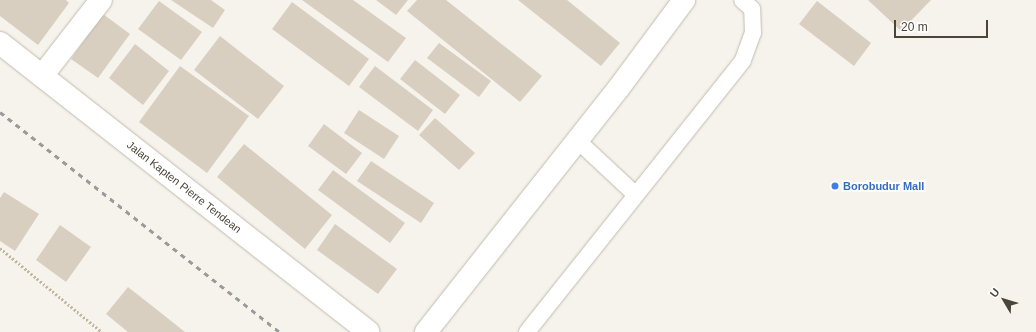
<!DOCTYPE html>
<style>
body{margin:0}
#map{position:relative;width:1036px;height:332px;overflow:hidden;background:#f6f3ec;font-family:Arial,sans-serif}
div>[style]{position:absolute}
.building>*{inset:0;background:#d8cfc1}
.path>*{height:2.5px;margin-top:-1.25px;transform-origin:0;background:repeating-linear-gradient(90deg,#c4b79f 0 2px,transparent 0 4px)}
.roads{filter:drop-shadow(0 0 1px #c2bbae) drop-shadow(0 0 1px #c2bbae)}
.service>*{height:16px;margin:-8px;padding:0 8px;transform-origin:8px;border-radius:8px;background:#fff}
.minor>*{height:22px;margin:-11px;padding:0 11px;transform-origin:11px;border-radius:11px;background:#fff}
.tertiary>*{height:22px;margin:-11px;padding:0 11px;transform-origin:11px;border-radius:11px;background:#fff}
.rail>*{height:3px;margin-top:-1.5px;transform-origin:0;background:repeating-linear-gradient(90deg,#9a9a9a 0 5px,transparent 0 10px)}
.dots>*{width:11px;height:11px;translate:-50% -50%;box-sizing:border-box;border:2px solid #fff;border-radius:50%}
span{translate:-50% -50%;white-space:nowrap;text-align:center;line-height:1.15;-webkit-text-stroke:4px #fff;paint-order:stroke}
.shop-label{font-size:11px;color:#366cbe;font-weight:700}
.left{translate:0 -50%;text-align:left}
.street-label{font-size:11px;color:#4b4439}
.north{position:absolute;left:984px;top:280px;width:40px;height:40px;-webkit-text-stroke:3px #fff;paint-order:stroke;rotate:308deg;font-size:11px;font-weight:700;line-height:16px;text-align:center;color:#4b4439}
.north::after{content:'';display:block;margin:auto;width:14px;height:18px;background:#4b4439;clip-path:polygon(50% 0,100% 100%,50% 72%,0 100%)}
.scale{position:absolute;left:894px;top:20px;width:94px;height:18px;box-sizing:border-box;border:2px solid #4b4439;border-top:0;padding-left:5px;font-size:12px;line-height:14px;white-space:nowrap;color:#4b4439;-webkit-text-stroke:3px #fff;paint-order:stroke}
</style>
<div id="map">
<div class="building">
<i style="clip-path:polygon(0 0,66px 0,69px 3px,38px 45px,0 16px)"></i>
<i style="clip-path:polygon(171px 0,211px 0,225px 10px,213px 28px)"></i>
<i style="clip-path:polygon(302px 0,353px 0,406px 38px,388px 62px)"></i>
<i style="clip-path:polygon(376px 0,408px 0,396px 15px)"></i>
<i style="clip-path:polygon(417px 0,446px 0,542px 76px,520px 102px,407px 11px)"></i>
<i style="clip-path:polygon(518px 0,567px 0,620px 43px,601px 66px)"></i>
<i style="clip-path:polygon(868px 0,931px 0,901px 31px)"></i>
<i style="clip-path:polygon(159px 1px,202px 32px,181px 60px,138px 29px)"></i>
<i style="clip-path:polygon(817px 1px,871px 43px,854px 66px,799px 24px)"></i>
<i style="clip-path:polygon(292px 2px,369px 59px,349px 86px,272px 29px)"></i>
<i style="clip-path:polygon(103px 14px,130px 34px,98px 78px,71px 59px)"></i>
<i style="clip-path:polygon(220px 36px,284px 86px,258px 119px,194px 70px)"></i>
<i style="clip-path:polygon(439px 43px,491px 81px,479px 97px,427px 58px)"></i>
<i style="clip-path:polygon(135px 44px,169px 71px,143px 105px,109px 78px)"></i>
<i style="clip-path:polygon(415px 60px,460px 95px,445px 114px,400px 79px)"></i>
<i style="clip-path:polygon(180px 66px,249px 116px,207px 173px,139px 122px)"></i>
<i style="clip-path:polygon(375px 66px,433px 110px,418px 131px,359px 87px)"></i>
<i style="clip-path:polygon(359px 110px,399px 136px,384px 159px,344px 133px)"></i>
<i style="clip-path:polygon(435px 118px,475px 153px,459px 170px,419px 135px)"></i>
<i style="clip-path:polygon(324px 124px,362px 153px,346px 174px,308px 146px)"></i>
<i style="clip-path:polygon(244px 144px,332px 215px,305px 249px,217px 177px)"></i>
<i style="clip-path:polygon(371px 161px,434px 203px,421px 223px,357px 181px)"></i>
<i style="clip-path:polygon(333px 170px,405px 223px,390px 243px,318px 190px)"></i>
<i style="clip-path:polygon(4px 192px,39px 214px,15px 251px,0 241px,0 198px)"></i>
<i style="clip-path:polygon(335px 224px,397px 269px,378px 294px,317px 250px)"></i>
<i style="clip-path:polygon(60px 225px,91px 247px,66px 282px,36px 260px)"></i>
<i style="clip-path:polygon(128px 287px,156px 309px,185px 332px,128px 332px,106px 314px)"></i>
</div>
<div class="path">
<i style="left:0;top:248px;width:132px;rotate:39.5deg"></i>
</div>
<div class="roads">
<div class="service">
<i style="left:578px;top:141px;width:79px;rotate:43deg"></i>
<i style="left:527px;top:332px;width:347px;rotate:-51.5deg"></i>
<i style="left:743px;top:60px;width:29px;rotate:-70deg"></i>
<i style="left:753px;top:33px;width:24px;rotate:-92deg"></i>
<i style="left:752px;top:9px;width:13px;rotate:-138deg"></i>
</div>
<div class="minor">
<i style="left:0;top:43px;width:468px;rotate:38.1deg"></i>
<i style="left:42px;top:76px;width:96px;rotate:-52.2deg"></i>
</div>
<div class="tertiary">
<i style="left:426px;top:332px;width:310px;rotate:-51.7deg"></i>
<i style="left:618px;top:89px;width:111px;rotate:-53.4deg"></i>
</div>
</div>
<div class="rail">
<i style="left:0;top:112px;width:356px;rotate:38.2deg"></i>
</div>
<div class="dots">
<i style="left:835px;top:186px;background:#3f7fe0"></i>
</div>
<div class="shop-label">
<span class="left" style="left:843px;top:186px">Borobudur Mall</span>
</div>
<div class="street-label">
<span style="left:184px;top:187px;rotate:38deg">Jalan Kapten Pierre Tendean</span>
</div>
<div class="north">U</div>
<div class="scale">20 m</div>
</div>
